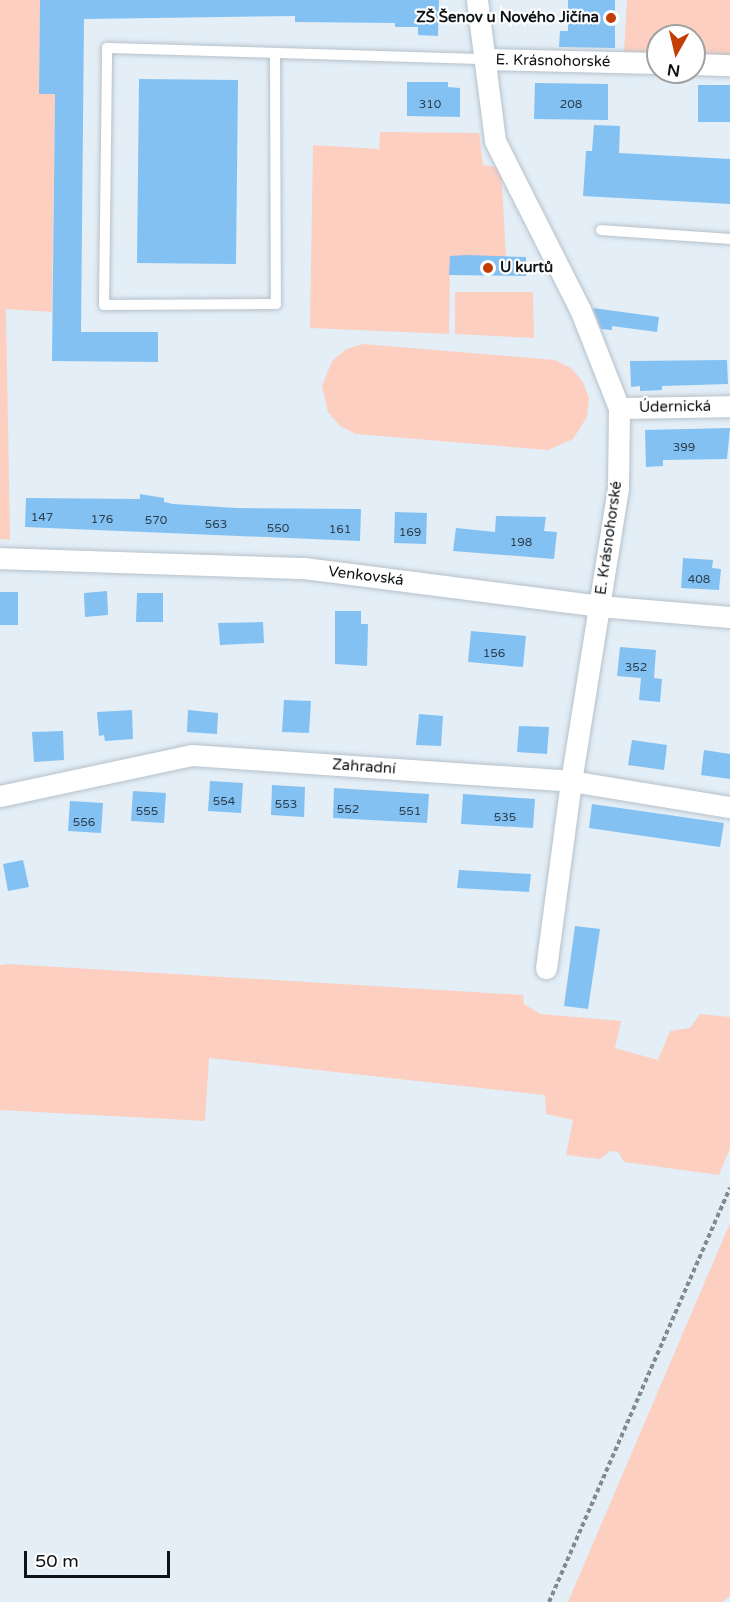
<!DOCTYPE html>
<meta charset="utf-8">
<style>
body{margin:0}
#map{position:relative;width:730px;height:1602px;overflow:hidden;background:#e3eef7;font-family:"Varela Round",sans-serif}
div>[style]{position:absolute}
.green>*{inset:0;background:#fccfc1}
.building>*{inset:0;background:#83c1f2}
.path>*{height:4px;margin-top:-2px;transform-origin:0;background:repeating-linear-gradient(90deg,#828a90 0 4.5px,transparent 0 7.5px)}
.roads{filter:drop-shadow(0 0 2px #b6c1ca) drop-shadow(0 0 2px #b6c1ca)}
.service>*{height:10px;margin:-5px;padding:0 5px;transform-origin:5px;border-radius:5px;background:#fff}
.minor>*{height:21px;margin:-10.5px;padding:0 10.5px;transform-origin:10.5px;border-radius:10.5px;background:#fff}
.dots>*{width:16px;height:16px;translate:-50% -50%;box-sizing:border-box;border:3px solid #fff;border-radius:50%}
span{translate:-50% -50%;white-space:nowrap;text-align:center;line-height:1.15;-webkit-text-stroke:4.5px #fff;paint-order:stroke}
.number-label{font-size:12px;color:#2c3e4d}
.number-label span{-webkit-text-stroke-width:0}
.poi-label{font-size:15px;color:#0f1316;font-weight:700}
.right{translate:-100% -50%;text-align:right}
.left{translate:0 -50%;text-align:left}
.street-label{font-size:15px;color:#0f1316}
.north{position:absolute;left:646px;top:24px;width:60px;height:60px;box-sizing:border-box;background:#fff;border:2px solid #9fa1a2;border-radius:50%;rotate:188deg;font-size:16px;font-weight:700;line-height:24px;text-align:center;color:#0f1316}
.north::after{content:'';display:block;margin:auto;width:21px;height:27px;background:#c43d02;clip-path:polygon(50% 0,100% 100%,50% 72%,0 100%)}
.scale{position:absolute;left:24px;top:1551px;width:146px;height:27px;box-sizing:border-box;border:3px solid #0f1316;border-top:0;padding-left:8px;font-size:18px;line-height:21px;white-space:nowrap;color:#0f1316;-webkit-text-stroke:4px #fff;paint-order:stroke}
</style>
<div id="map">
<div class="green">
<i style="clip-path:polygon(0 0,40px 0,39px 94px,55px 94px,52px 312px,6px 309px,10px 540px,0 539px)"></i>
<i style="clip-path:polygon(627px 0,730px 0,730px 55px,694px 54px,694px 36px,658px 36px,658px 54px,624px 53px)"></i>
<i style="clip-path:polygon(380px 132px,479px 133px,483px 165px,501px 168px,506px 257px,450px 256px,449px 334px,310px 328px,313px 145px,379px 149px)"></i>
<i style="clip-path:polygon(455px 292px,533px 292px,534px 338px,455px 334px)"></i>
<i style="clip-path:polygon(363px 344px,555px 360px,571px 368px,583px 382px,589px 398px,587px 417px,573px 439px,548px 450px,356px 434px,340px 426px,328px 412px,322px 386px,332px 361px,346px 349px)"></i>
<i style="clip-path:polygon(8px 964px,523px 995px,524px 1004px,540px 1014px,621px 1021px,615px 1048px,658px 1060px,670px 1031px,690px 1028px,700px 1014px,730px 1017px,730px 1148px,719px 1175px,624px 1162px,618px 1152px,610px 1151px,600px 1159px,566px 1155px,573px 1120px,546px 1114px,545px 1095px,209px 1058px,205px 1121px,0 1110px,0 965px)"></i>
<i style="clip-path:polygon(730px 1223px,730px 1596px,722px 1602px,568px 1602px)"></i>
</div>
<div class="building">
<i style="clip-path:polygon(40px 0,439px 0,438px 36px,418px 35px,418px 27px,395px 27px,395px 23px,295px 22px,295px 16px,84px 19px,81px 332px,158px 332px,158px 362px,52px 361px,55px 94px,39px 94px)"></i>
<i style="clip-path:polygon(568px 0,615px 0,615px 48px,559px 47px,560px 31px,568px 31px)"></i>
<i style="clip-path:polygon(139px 79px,238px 80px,236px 264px,137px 263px)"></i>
<i style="clip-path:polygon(407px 82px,448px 82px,448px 87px,460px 88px,460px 117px,407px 116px)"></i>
<i style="clip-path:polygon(535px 83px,608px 84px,608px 120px,534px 119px)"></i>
<i style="clip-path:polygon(698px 85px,730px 85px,730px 122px,698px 122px)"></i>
<i style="clip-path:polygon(594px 125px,620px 126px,619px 153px,730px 159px,730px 204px,583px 196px,586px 151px,592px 151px)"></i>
<i style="clip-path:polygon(467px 255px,526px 257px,526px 276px,449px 275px,450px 256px)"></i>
<i style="clip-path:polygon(593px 308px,659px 317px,657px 332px,612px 326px,612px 330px,601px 329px)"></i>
<i style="clip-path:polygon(727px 360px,728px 384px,662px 386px,662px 390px,640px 391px,640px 386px,631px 387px,630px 361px)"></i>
<i style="clip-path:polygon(730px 428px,727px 459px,663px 460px,663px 466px,646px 467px,645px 430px)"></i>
<i style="clip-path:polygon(140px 494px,164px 498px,164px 502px,173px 504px,237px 508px,361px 509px,360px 541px,25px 527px,26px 498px,140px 499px)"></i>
<i style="clip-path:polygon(395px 512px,427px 513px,426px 544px,394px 543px)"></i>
<i style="clip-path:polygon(496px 516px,546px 517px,544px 531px,557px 532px,554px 559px,453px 551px,456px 528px,495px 532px)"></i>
<i style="clip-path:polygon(683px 558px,713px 560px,712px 568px,721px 569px,719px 590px,681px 588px)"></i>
<i style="clip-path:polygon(107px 591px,108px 615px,85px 617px,84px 593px)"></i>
<i style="clip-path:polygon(0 592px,18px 592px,18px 625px,0 625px)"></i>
<i style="clip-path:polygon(137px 593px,163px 593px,163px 622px,136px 622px)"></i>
<i style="clip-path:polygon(335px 611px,361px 611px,361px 624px,368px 624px,367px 666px,335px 664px)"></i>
<i style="clip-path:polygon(263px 622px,264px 643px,220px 645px,218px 623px)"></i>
<i style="clip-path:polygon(471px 631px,526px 636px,523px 667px,468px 662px)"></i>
<i style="clip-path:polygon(620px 647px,656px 650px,654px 678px,662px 679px,660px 702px,639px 700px,641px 678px,617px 676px)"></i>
<i style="clip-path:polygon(284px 700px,311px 701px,309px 733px,282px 732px)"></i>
<i style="clip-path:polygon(132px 710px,133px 739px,105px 741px,104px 735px,99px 736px,97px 712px)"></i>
<i style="clip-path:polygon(188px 710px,218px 713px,217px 734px,187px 732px)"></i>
<i style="clip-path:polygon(419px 714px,443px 716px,441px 746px,416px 745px)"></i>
<i style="clip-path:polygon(519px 726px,549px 727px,547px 754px,517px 752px)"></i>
<i style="clip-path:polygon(63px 731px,64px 760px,34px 762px,32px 732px)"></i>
<i style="clip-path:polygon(632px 740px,667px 745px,664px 770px,628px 765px)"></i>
<i style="clip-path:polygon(704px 750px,730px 754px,730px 779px,701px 775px)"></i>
<i style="clip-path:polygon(210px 781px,243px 783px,241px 813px,208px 811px)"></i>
<i style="clip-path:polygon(272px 785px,305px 787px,304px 817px,271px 815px)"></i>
<i style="clip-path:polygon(334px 788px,429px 794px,427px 823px,333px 818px)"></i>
<i style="clip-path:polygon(133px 791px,166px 793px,164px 823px,131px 821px)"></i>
<i style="clip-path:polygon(463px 794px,535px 799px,533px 828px,461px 824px)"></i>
<i style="clip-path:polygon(70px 801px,103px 803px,101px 833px,68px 831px)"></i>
<i style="clip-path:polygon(592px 804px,724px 823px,720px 847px,589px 828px)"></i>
<i style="clip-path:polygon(23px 860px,29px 887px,8px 891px,3px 864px)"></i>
<i style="clip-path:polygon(459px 870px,531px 874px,529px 892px,457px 888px)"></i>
<i style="clip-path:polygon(575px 926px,600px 929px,588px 1009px,564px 1006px)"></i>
</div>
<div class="path">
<i style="left:549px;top:1602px;width:452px;rotate:-66.4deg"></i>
</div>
<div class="roads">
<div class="service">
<i style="left:275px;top:56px;width:248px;rotate:89.8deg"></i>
<i style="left:276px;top:304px;width:172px;rotate:179.7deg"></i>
<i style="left:104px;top:305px;width:257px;rotate:-89.3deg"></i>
<i style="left:107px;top:48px;width:377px;rotate:1.7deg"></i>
<i style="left:601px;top:230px;width:129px;rotate:4deg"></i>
</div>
<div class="minor">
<i style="left:477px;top:0;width:142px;rotate:82.7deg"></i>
<i style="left:495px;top:141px;width:188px;rotate:63.2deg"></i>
<i style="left:580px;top:309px;width:106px;rotate:68.5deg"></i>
<i style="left:619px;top:408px;width:80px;rotate:90.7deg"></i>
<i style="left:618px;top:488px;width:297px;rotate:99.1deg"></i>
<i style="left:571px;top:781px;width:189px;rotate:97.6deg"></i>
<i style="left:484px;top:59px;width:174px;rotate:1.3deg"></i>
<i style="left:694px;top:64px;width:36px;rotate:2deg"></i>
<i style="left:619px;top:408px;width:111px;rotate:-1deg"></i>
<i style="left:0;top:558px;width:304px;rotate:1.9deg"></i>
<i style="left:304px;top:568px;width:297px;rotate:7.3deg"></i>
<i style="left:599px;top:606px;width:131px;rotate:4.8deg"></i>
<i style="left:0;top:796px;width:196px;rotate:-12.1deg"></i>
<i style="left:192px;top:755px;width:380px;rotate:3.9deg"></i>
<i style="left:571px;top:781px;width:161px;rotate:9.3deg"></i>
</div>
</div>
<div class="dots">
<i style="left:611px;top:18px;background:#c43d02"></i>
<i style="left:488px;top:268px;background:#c43d02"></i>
</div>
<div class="number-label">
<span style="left:430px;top:105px">310</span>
<span style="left:571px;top:105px">208</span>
<span style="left:684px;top:448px">399</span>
<span style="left:42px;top:518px">147</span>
<span style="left:102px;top:520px">176</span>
<span style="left:156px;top:521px">570</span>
<span style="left:216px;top:525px">563</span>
<span style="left:278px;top:529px">550</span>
<span style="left:340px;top:530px">161</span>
<span style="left:410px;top:533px">169</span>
<span style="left:521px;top:543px">198</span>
<span style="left:699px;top:580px">408</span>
<span style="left:494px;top:654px">156</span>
<span style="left:636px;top:668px">352</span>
<span style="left:224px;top:802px">554</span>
<span style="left:286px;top:805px">553</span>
<span style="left:348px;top:810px">552</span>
<span style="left:147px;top:812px">555</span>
<span style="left:410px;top:812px">551</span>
<span style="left:505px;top:818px">535</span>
<span style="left:84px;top:823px">556</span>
</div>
<div class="poi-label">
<span class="right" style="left:599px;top:18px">ZŠ Šenov u Nového Jičína</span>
<span class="left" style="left:500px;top:268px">U kurtů</span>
</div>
<div class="street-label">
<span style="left:553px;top:61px;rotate:1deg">E. Krásnohorské</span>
<span style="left:675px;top:407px;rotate:-1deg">Údernická</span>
<span style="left:609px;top:538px;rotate:-82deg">E. Krásnohorské</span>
<span style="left:366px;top:576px;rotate:7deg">Venkovská</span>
<span style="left:364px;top:767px;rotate:4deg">Zahradní</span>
</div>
<div class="north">N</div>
<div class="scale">50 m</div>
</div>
